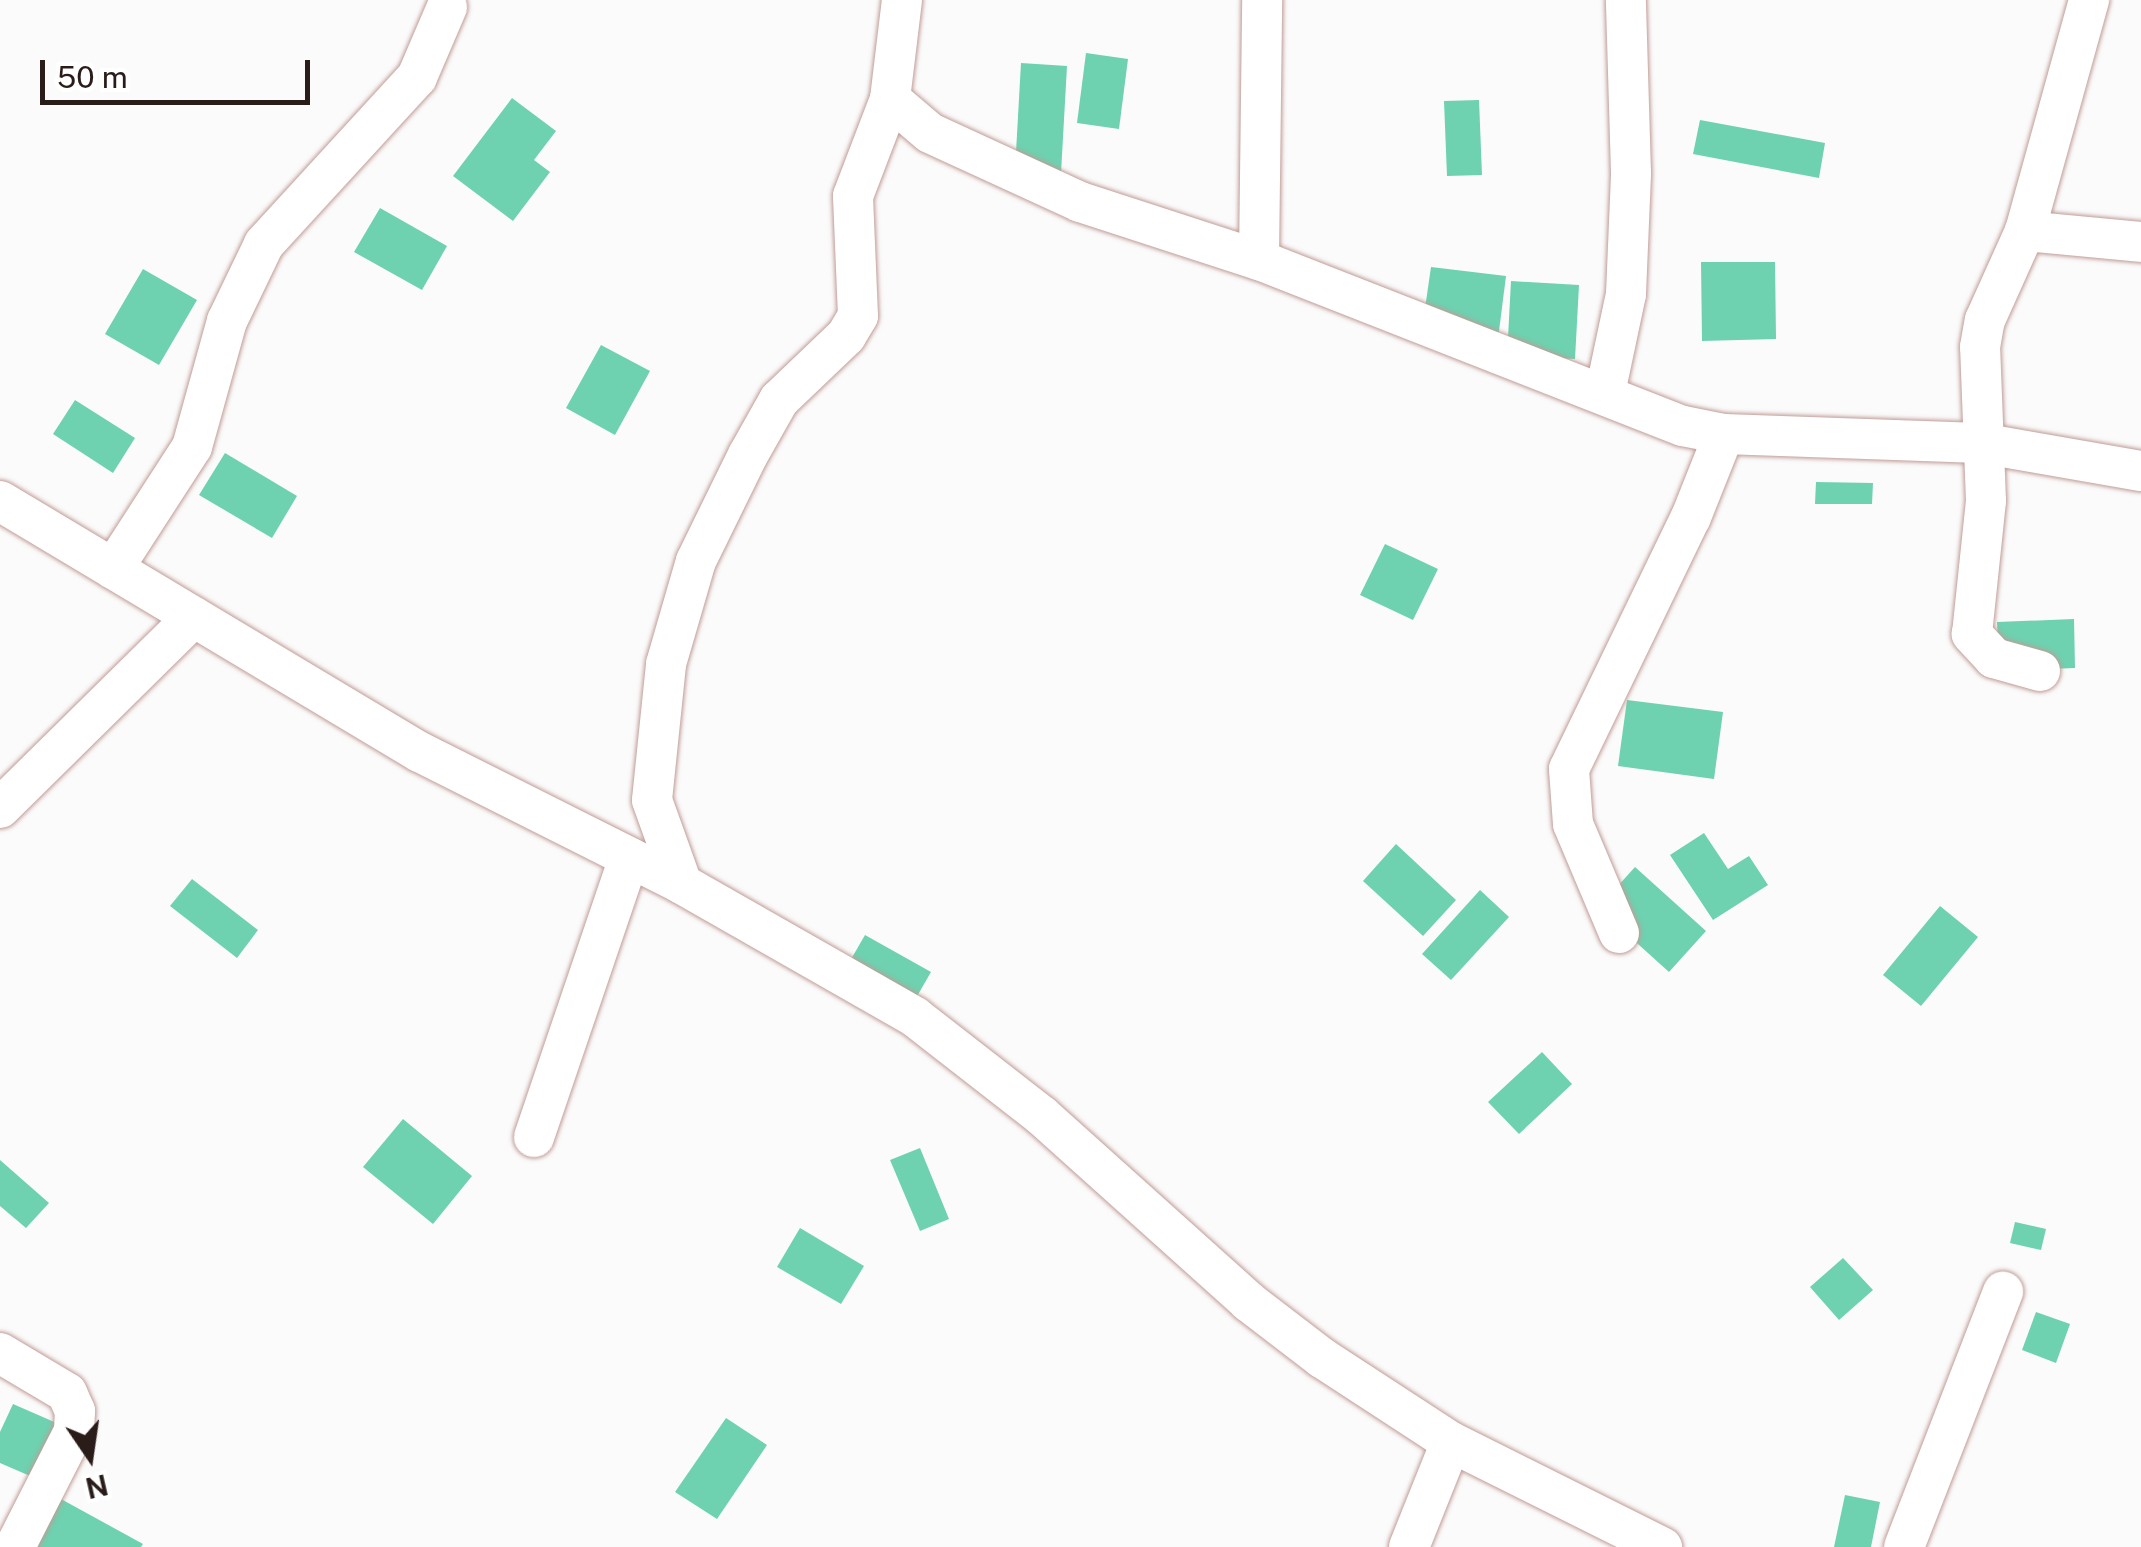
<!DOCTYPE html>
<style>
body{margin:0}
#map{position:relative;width:2141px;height:1547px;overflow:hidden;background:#fbfbfb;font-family:"Public Sans",sans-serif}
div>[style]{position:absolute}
.building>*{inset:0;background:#6ed1b0}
.roads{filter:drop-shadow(0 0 2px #c09c96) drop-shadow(0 0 2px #c09c96)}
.minor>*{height:40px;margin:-20px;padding:0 20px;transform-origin:20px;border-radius:20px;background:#fff}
span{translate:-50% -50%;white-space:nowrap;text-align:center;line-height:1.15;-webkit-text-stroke:8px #fff;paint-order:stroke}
.north{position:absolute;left:40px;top:1407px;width:100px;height:100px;-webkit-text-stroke:8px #fff;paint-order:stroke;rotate:167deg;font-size:28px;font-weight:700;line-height:40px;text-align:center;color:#291c19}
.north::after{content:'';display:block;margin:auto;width:35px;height:45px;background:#291c19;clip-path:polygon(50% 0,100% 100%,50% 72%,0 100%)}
.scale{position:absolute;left:40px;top:60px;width:270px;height:45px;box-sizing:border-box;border:5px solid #291c19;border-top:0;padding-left:12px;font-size:30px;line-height:35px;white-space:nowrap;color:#291c19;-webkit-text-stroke:8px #fff;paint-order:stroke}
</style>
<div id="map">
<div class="building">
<i style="clip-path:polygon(1086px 53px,1128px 59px,1119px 129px,1077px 123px)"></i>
<i style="clip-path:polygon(1021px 63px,1067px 66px,1061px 173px,1015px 170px)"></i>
<i style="clip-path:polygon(512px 98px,556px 131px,534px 160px,550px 172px,513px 221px,453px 176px)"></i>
<i style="clip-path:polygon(1479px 100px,1482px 175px,1447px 176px,1444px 101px)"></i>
<i style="clip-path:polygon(1700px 120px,1825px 143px,1819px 178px,1693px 154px)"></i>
<i style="clip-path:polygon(380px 208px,447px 246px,422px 290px,354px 252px)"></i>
<i style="clip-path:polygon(1701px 262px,1775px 262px,1776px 339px,1702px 341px)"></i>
<i style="clip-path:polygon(1431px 267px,1506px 276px,1498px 339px,1422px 329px)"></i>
<i style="clip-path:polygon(143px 269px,197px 300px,159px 365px,105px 334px)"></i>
<i style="clip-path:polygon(1511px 281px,1579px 285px,1575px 359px,1507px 356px)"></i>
<i style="clip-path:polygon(601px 345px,650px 371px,615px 435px,566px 408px)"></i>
<i style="clip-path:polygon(75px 400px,135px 438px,113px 473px,53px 434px)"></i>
<i style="clip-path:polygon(225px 453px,297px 496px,272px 538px,199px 495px)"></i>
<i style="clip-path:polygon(1816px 482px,1873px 483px,1872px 504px,1815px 504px)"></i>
<i style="clip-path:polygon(1385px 544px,1438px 569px,1413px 620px,1360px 595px)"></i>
<i style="clip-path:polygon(2074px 619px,2075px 668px,1999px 671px,1997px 622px)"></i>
<i style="clip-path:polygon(1627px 700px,1723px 712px,1714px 779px,1618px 766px)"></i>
<i style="clip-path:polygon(1704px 833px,1728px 869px,1749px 856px,1768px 885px,1713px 920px,1670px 855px)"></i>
<i style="clip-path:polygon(1396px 844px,1456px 900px,1423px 936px,1363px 881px)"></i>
<i style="clip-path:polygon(1635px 867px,1706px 931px,1669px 972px,1598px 908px)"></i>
<i style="clip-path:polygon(192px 879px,258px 930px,237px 958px,170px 906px)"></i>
<i style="clip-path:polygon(1480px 890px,1509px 917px,1451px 980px,1422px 954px)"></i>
<i style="clip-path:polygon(1940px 906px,1978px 937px,1921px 1006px,1883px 975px)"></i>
<i style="clip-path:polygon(865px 935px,931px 972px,916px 998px,850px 961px)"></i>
<i style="clip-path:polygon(1542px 1052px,1572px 1084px,1519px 1134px,1488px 1102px)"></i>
<i style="clip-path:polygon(403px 1119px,472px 1176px,433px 1224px,363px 1167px)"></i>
<i style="clip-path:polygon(920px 1148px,949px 1219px,920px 1231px,890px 1160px)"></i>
<i style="clip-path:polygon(0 1160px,49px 1203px,26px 1228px,0 1206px)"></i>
<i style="clip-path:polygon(2015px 1222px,2046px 1229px,2041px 1250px,2010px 1243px)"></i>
<i style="clip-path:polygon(800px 1228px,864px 1266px,841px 1304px,777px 1267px)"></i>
<i style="clip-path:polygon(1843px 1258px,1873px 1290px,1839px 1320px,1810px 1287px)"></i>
<i style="clip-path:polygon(2036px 1312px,2070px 1324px,2056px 1363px,2022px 1350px)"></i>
<i style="clip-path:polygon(13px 1404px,68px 1428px,44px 1482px,0 1463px,0 1432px)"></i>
<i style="clip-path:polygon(726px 1418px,767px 1445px,717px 1519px,675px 1492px)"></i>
<i style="clip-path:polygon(1845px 1495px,1880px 1502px,1871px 1547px,1834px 1547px)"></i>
<i style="clip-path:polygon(61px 1499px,143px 1544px,141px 1547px,34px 1547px)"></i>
</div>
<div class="roads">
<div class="minor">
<i style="left:890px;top:99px;width:52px;rotate:40.4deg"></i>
<i style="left:930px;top:133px;width:165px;rotate:24.7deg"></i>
<i style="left:1080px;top:202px;width:188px;rotate:18deg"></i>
<i style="left:1259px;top:260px;width:455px;rotate:21.4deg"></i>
<i style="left:1683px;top:426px;width:42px;rotate:11deg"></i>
<i style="left:1724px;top:434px;width:256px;rotate:2deg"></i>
<i style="left:1980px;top:443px;width:163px;rotate:9.9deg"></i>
<i style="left:2025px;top:231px;width:117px;rotate:5.4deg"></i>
<i style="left:1259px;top:260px;width:260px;rotate:-89.3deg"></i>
<i style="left:1605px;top:393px;width:101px;rotate:-78deg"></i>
<i style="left:1626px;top:294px;width:121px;rotate:-87.6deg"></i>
<i style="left:1631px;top:173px;width:173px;rotate:-91.7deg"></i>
<i style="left:0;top:501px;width:489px;rotate:30.9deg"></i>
<i style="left:420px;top:752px;width:293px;rotate:26.7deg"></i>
<i style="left:682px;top:884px;width:268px;rotate:29.7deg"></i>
<i style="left:915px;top:1017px;width:161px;rotate:37.9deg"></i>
<i style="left:1042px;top:1116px;width:278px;rotate:41.9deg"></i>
<i style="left:1249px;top:1302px;width:92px;rotate:37.5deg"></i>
<i style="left:1322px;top:1358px;width:154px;rotate:33.1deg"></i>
<i style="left:1451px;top:1442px;width:236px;rotate:26.5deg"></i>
<i style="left:113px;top:569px;width:145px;rotate:-57.1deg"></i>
<i style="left:192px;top:447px;width:131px;rotate:-74.5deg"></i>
<i style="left:227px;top:321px;width:85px;rotate:-64.3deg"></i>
<i style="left:264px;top:244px;width:226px;rotate:-47.5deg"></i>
<i style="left:417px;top:77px;width:76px;rotate:-66.8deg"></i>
<i style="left:2040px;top:671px;width:48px;rotate:-164.2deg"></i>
<i style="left:1994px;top:658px;width:33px;rotate:-133deg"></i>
<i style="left:1972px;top:634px;width:134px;rotate:-84deg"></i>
<i style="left:1986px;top:501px;width:154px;rotate:-92.2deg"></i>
<i style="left:1980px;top:347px;width:27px;rotate:-80deg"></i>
<i style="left:1985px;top:320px;width:98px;rotate:-65.8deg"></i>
<i style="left:2025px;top:231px;width:240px;rotate:-74.5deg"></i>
<i style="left:0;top:808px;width:272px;rotate:-44.6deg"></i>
<i style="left:682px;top:884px;width:89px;rotate:-109.7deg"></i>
<i style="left:652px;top:800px;width:137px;rotate:-84.1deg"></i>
<i style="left:666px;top:664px;width:107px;rotate:-73.8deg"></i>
<i style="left:696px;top:561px;width:118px;rotate:-63.9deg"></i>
<i style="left:748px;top:455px;width:63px;rotate:-60.6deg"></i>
<i style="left:779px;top:400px;width:93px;rotate:-43.7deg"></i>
<i style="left:846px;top:336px;width:23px;rotate:-59deg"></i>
<i style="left:858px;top:316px;width:120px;rotate:-92.4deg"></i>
<i style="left:853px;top:196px;width:104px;rotate:-69.1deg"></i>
<i style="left:890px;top:99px;width:100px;rotate:-83.1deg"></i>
<i style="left:1619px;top:933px;width:118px;rotate:-112.9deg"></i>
<i style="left:1573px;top:824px;width:55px;rotate:-94.2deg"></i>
<i style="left:1569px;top:769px;width:280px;rotate:-64.2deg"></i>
<i style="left:1691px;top:517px;width:89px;rotate:-68.3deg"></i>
<i style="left:534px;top:1137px;width:295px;rotate:-71.2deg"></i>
<i style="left:0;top:1353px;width:78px;rotate:30.8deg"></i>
<i style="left:67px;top:1393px;width:20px;rotate:66deg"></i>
<i style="left:75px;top:1411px;width:20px;rotate:93deg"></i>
<i style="left:74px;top:1431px;width:130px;rotate:117deg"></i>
<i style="left:1409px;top:1547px;width:113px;rotate:-68.2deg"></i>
<i style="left:1904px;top:1547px;width:274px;rotate:-68.8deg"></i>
</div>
</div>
<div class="north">N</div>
<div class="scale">50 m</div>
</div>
